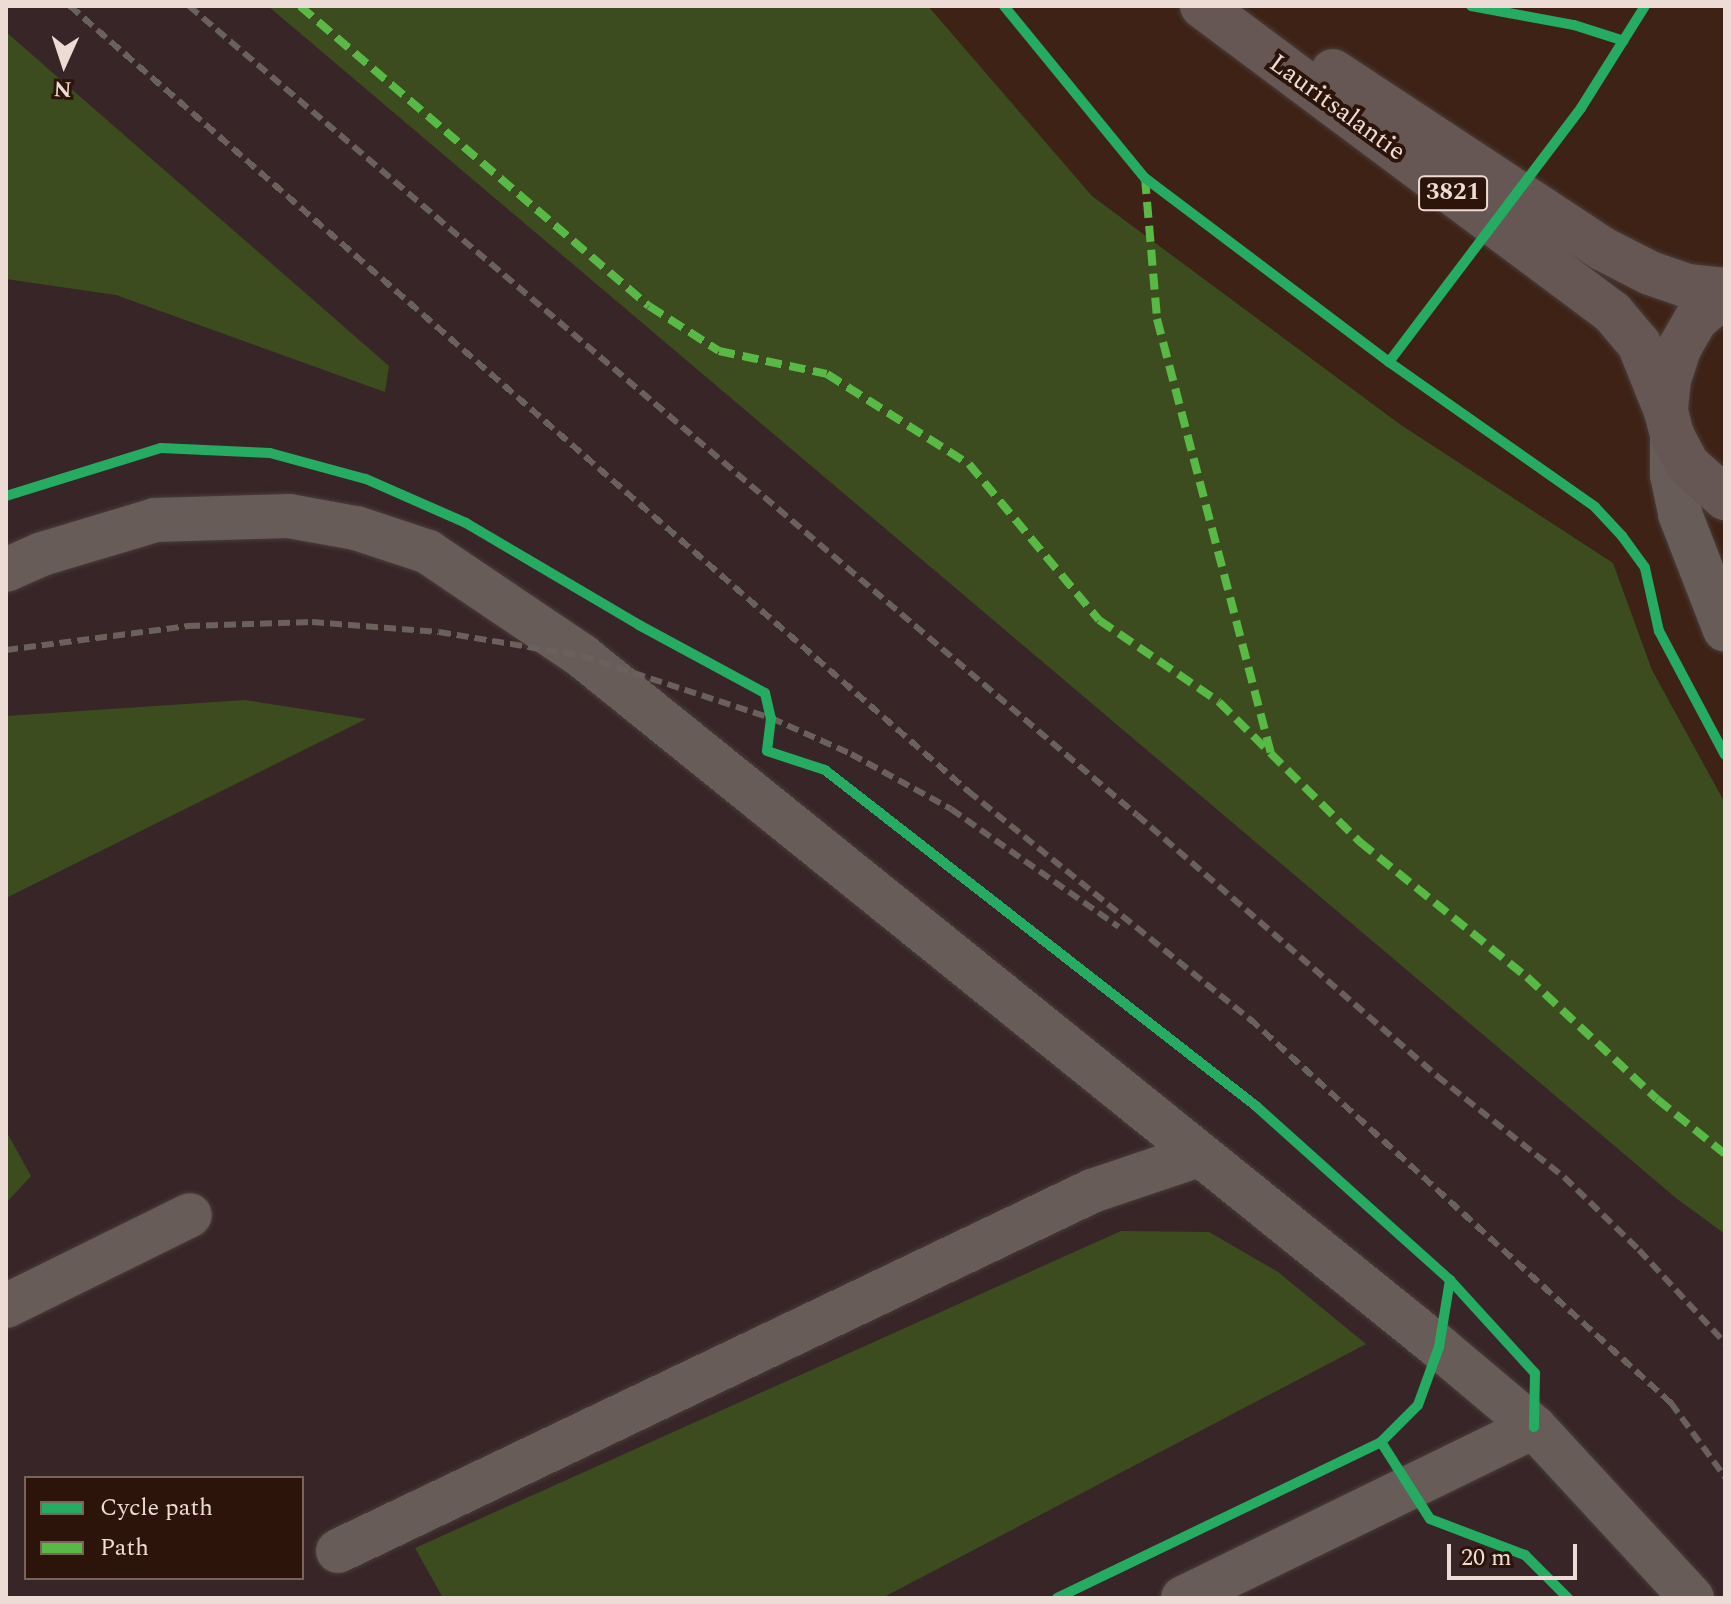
<!DOCTYPE html>
<style>
body{margin:0}
#map{position:relative;width:1731px;height:1604px;overflow:hidden;background:#2e201c;font-family:Spectral,serif}
div>[style]{position:absolute}
.built>*{inset:0;background:#3e2216}
.industrial>*{inset:0;background:#382528}
.forest>*{inset:0;background:#3d4c1f}
.roads{filter:drop-shadow(0 0 2px #493d39) drop-shadow(0 0 2px #493d39)}
.minor>*{height:44px;margin:-22px;padding:0 22px;transform-origin:22px;border-radius:22px;background:#675c58}
.major>*{height:44px;margin:-22px;padding:0 22px;transform-origin:22px;border-radius:22px;background:#665754}
.rail>*{height:6px;margin-top:-3px;transform-origin:0;background:repeating-linear-gradient(90deg,#6a605c 0 12px,transparent 0 18px)}
.quiet>*{height:8px;margin-top:-4px;transform-origin:0;background:repeating-linear-gradient(90deg,#58b947 0 16px,transparent 0 24px)}
.cycleway>*{height:10px;margin:-5px;padding:0 5px;transform-origin:5px;border-radius:5px;background:#26ab63}
span{translate:-50% -50%;white-space:nowrap;text-align:center;line-height:1.15;-webkit-text-stroke:8px #2c140b;paint-order:stroke}
.shield-label span{padding:2px 6px;background:#2c140b;border:2px solid;border-radius:6px;-webkit-text-stroke-width:0}
.shield-label{font-size:24px;color:#eddcd5;font-weight:700}
.street-label{font-size:26px;color:#eddcd5}
.frame{position:absolute;inset:0;border:8px solid #eddcd5;pointer-events:none}
.legend{position:absolute;left:24px;top:1476px;width:280px;height:104px;box-sizing:border-box;background:#2c140b;border:2px solid #79645c;margin:0;padding:10px 14px;list-style:none;font-size:24px;color:#eddcd5}
.legend li{display:flex;align-items:center;gap:16px;height:40px}
.legend b{width:40px;border:2px solid #79645c}
.north{position:absolute;left:24px;top:24px;width:80px;height:80px;-webkit-text-stroke:6px #2c140b;paint-order:stroke;rotate:183deg;font-size:22px;font-weight:700;line-height:32px;text-align:center;color:#eddcd5}
.north::after{content:'';display:block;margin:auto;width:28px;height:36px;background:#eddcd5;clip-path:polygon(50% 0,100% 100%,50% 72%,0 100%)}
.scale{position:absolute;left:1447px;top:1544px;width:130px;height:36px;box-sizing:border-box;border:4px solid #eddcd5;border-top:0;padding-left:10px;font-size:24px;line-height:28px;white-space:nowrap;color:#eddcd5;-webkit-text-stroke:6px #2c140b;paint-order:stroke}
</style>
<div id="map">
<div class="built">
<i style="clip-path:polygon(928px 6px,1725px 6px,1725px 803px,1652px 670px,1613px 563px,1401px 425px,1092px 196px)"></i>
</div>
<div class="industrial">
<i style="clip-path:polygon(evenodd,6px 6px,269px 6px,1725px 1222px,1725px 1598px,6px 1598px,6px 6px,26px 1478px,302px 1478px,302px 1578px,26px 1578px,26px 1478px)"></i>
</div>
<div class="forest">
<i style="clip-path:polygon(268px 6px,928px 6px,1092px 196px,1401px 425px,1613px 563px,1652px 670px,1725px 803px,1725px 1234px,1676px 1198px)"></i>
<i style="clip-path:polygon(6px 32px,389px 366px,385px 392px,116px 295px,6px 279px)"></i>
<i style="clip-path:polygon(245px 700px,366px 719px,6px 898px,6px 716px)"></i>
<i style="clip-path:polygon(6px 1131px,31px 1176px,6px 1203px)"></i>
<i style="clip-path:polygon(1121px 1231px,1209px 1232px,1278px 1272px,1366px 1344px,882px 1598px,443px 1598px,415px 1548px)"></i>
</div>
<div class="roads">
<div class="minor">
<i style="left:1672px;top:435px;width:40px;rotate:90deg"></i>
<i style="left:1672px;top:475px;width:40px;rotate:78deg"></i>
<i style="left:1680px;top:514px;width:124px;rotate:68.8deg"></i>
<i style="left:6px;top:570px;width:39px;rotate:-24deg"></i>
<i style="left:42px;top:554px;width:118px;rotate:-16.7deg"></i>
<i style="left:155px;top:520px;width:134px;rotate:-1.7deg"></i>
<i style="left:289px;top:516px;width:68px;rotate:10.2deg"></i>
<i style="left:356px;top:528px;width:76px;rotate:18.4deg"></i>
<i style="left:428px;top:552px;width:186px;rotate:34deg"></i>
<i style="left:582px;top:656px;width:1101px;rotate:38.88deg"></i>
<i style="left:1439px;top:1347px;width:124px;rotate:40.1deg"></i>
<i style="left:1534px;top:1427px;width:233px;rotate:47.3deg"></i>
<i style="left:6px;top:1306px;width:205px;rotate:-26.3deg"></i>
<i style="left:338px;top:1551px;width:836px;rotate:-25.52deg"></i>
<i style="left:1092px;top:1191px;width:113px;rotate:-18.6deg"></i>
<i style="left:1183px;top:1598px;width:390px;rotate:-26deg"></i>
</div>
<div class="major">
<i style="left:1202px;top:6px;width:512px;rotate:36.74deg"></i>
<i style="left:1612px;top:312px;width:42px;rotate:49.8deg"></i>
<i style="left:1639px;top:344px;width:72px;rotate:68.1deg"></i>
<i style="left:1333px;top:71px;width:323px;rotate:33.4deg"></i>
<i style="left:1603px;top:249px;width:53px;rotate:27.1deg"></i>
<i style="left:1650px;top:273px;width:39px;rotate:19deg"></i>
<i style="left:1687px;top:286px;width:38px;rotate:6deg"></i>
<i style="left:1725px;top:295px;width:38px;rotate:140deg"></i>
<i style="left:1696px;top:319px;width:34px;rotate:120deg"></i>
<i style="left:1679px;top:349px;width:33px;rotate:108deg"></i>
<i style="left:1669px;top:380px;width:31px;rotate:96deg"></i>
<i style="left:1666px;top:411px;width:25px;rotate:76deg"></i>
<i style="left:1672px;top:435px;width:34px;rotate:62deg"></i>
<i style="left:1688px;top:465px;width:50px;rotate:41.7deg"></i>
</div>
</div>
<div class="rail">
<i style="left:70px;top:6px;width:1193px;rotate:41.16deg"></i>
<i style="left:968px;top:791px;width:363px;rotate:39deg"></i>
<i style="left:1250px;top:1019px;width:570px;rotate:42.37deg"></i>
<i style="left:1671px;top:1403px;width:92px;rotate:53.9deg"></i>
<i style="left:189px;top:6px;width:1246px;rotate:40.48deg"></i>
<i style="left:1137px;top:815px;width:398px;rotate:41deg"></i>
<i style="left:1437px;top:1076px;width:162px;rotate:38.5deg"></i>
<i style="left:1564px;top:1177px;width:105px;rotate:44.2deg"></i>
<i style="left:1639px;top:1250px;width:127px;rotate:47.2deg"></i>
<i style="left:6px;top:650px;width:184px;rotate:-7.5deg"></i>
<i style="left:188px;top:626px;width:124px;rotate:-1.8deg"></i>
<i style="left:312px;top:622px;width:127px;rotate:4.5deg"></i>
<i style="left:439px;top:632px;width:145px;rotate:9.5deg"></i>
<i style="left:582px;top:656px;width:199px;rotate:18.2deg"></i>
<i style="left:771px;top:718px;width:88px;rotate:24.2deg"></i>
<i style="left:851px;top:754px;width:114px;rotate:28.8deg"></i>
<i style="left:951px;top:809px;width:205px;rotate:35.1deg"></i>
</div>
<div class="quiet">
<i style="left:300px;top:6px;width:460px;rotate:40.7deg"></i>
<i style="left:649px;top:306px;width:83px;rotate:32.7deg"></i>
<i style="left:719px;top:351px;width:110px;rotate:12deg"></i>
<i style="left:827px;top:374px;width:168px;rotate:32.4deg"></i>
<i style="left:969px;top:464px;width:203px;rotate:50.2deg"></i>
<i style="left:1099px;top:620px;width:145px;rotate:34.3deg"></i>
<i style="left:1219px;top:702px;width:199px;rotate:44.8deg"></i>
<i style="left:1360px;top:842px;width:215px;rotate:39deg"></i>
<i style="left:1527px;top:977px;width:178px;rotate:43.2deg"></i>
<i style="left:1657px;top:1099px;width:87px;rotate:39deg"></i>
<i style="left:1145px;top:178px;width:142px;rotate:85.1deg"></i>
<i style="left:1157px;top:319px;width:449px;rotate:75.3deg"></i>
</div>
<div class="cycleway">
<i style="left:1004px;top:6px;width:222px;rotate:50.7deg"></i>
<i style="left:1145px;top:178px;width:306px;rotate:37deg"></i>
<i style="left:1389px;top:362px;width:252px;rotate:35.1deg"></i>
<i style="left:1595px;top:507px;width:40px;rotate:47deg"></i>
<i style="left:1622px;top:536px;width:39px;rotate:54deg"></i>
<i style="left:1645px;top:568px;width:65px;rotate:77.5deg"></i>
<i style="left:1659px;top:631px;width:140px;rotate:62deg"></i>
<i style="left:1471px;top:6px;width:105px;rotate:10.5deg"></i>
<i style="left:1574px;top:25px;width:52px;rotate:17.7deg"></i>
<i style="left:1389px;top:362px;width:318px;rotate:-52.9deg"></i>
<i style="left:1581px;top:108px;width:120px;rotate:-57.9deg"></i>
<i style="left:6px;top:496px;width:162px;rotate:-17.2deg"></i>
<i style="left:161px;top:448px;width:109px;rotate:2.6deg"></i>
<i style="left:270px;top:453px;width:99px;rotate:15.2deg"></i>
<i style="left:366px;top:479px;width:109px;rotate:23.7deg"></i>
<i style="left:466px;top:523px;width:201px;rotate:30.5deg"></i>
<i style="left:639px;top:625px;width:143px;rotate:28.4deg"></i>
<i style="left:765px;top:693px;width:26px;rotate:77deg"></i>
<i style="left:771px;top:718px;width:33px;rotate:97deg"></i>
<i style="left:767px;top:751px;width:61px;rotate:18.1deg"></i>
<i style="left:825px;top:770px;width:546px;rotate:37.94deg"></i>
<i style="left:1256px;top:1106px;width:261px;rotate:41.9deg"></i>
<i style="left:1450px;top:1280px;width:126px;rotate:47.6deg"></i>
<i style="left:1535px;top:1373px;width:54px;rotate:91.1deg"></i>
<i style="left:1381px;top:1442px;width:91px;rotate:57.5deg"></i>
<i style="left:1430px;top:1519px;width:102px;rotate:20.8deg"></i>
<i style="left:1525px;top:1555px;width:61px;rotate:45deg"></i>
<i style="left:1057px;top:1598px;width:360px;rotate:-25.7deg"></i>
<i style="left:1381px;top:1442px;width:52px;rotate:-45deg"></i>
<i style="left:1418px;top:1405px;width:62px;rotate:-70.1deg"></i>
<i style="left:1439px;top:1347px;width:68px;rotate:-80.7deg"></i>
</div>
<div class="shield-label">
<span style="left:1453px;top:193px">3821</span>
</div>
<div class="street-label">
<span style="left:1337px;top:108px;rotate:36deg">Lauritsalantie</span>
</div>
<div class="frame"></div>
<ul class="legend">
<li><b style="height:10px;background:#26ab63"></b>Cycle path</li>
<li><b style="height:10px;background:#58b947"></b>Path</li>
</ul>
<div class="north">N</div>
<div class="scale">20 m</div>
</div>
